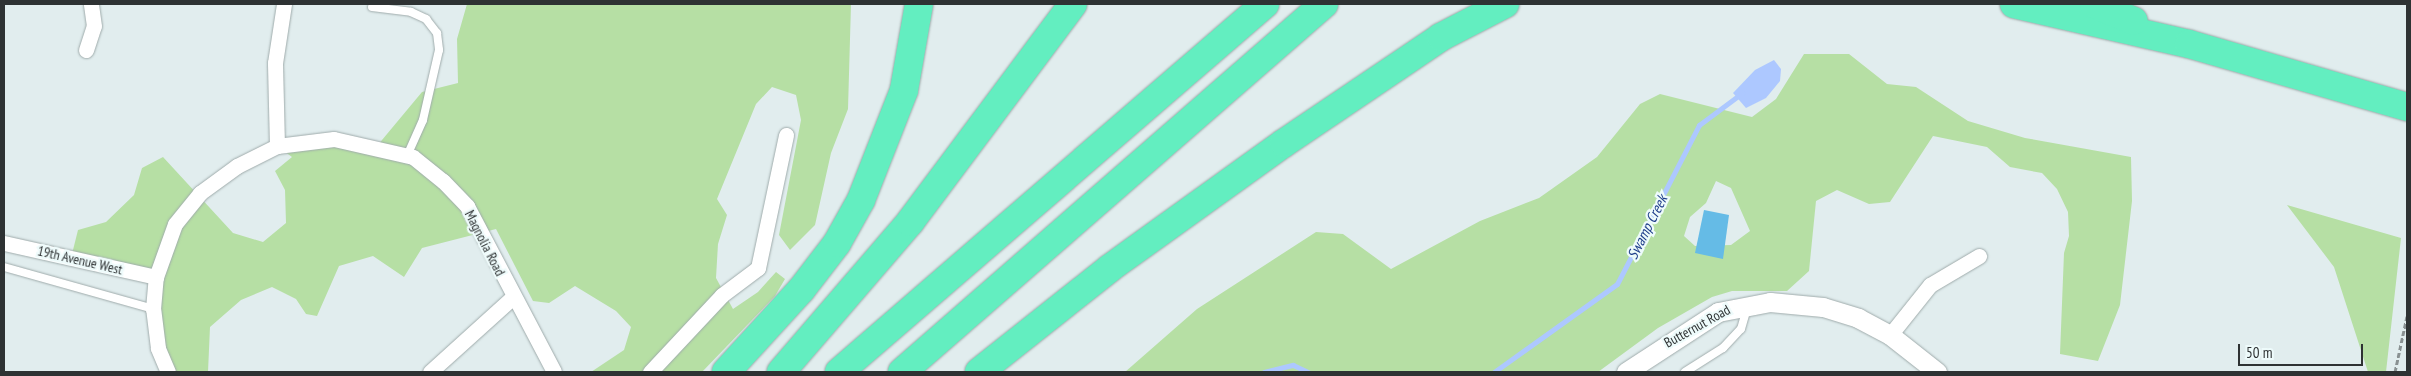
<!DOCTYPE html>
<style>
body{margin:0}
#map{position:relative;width:2411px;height:376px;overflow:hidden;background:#e1edee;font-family:"PT Sans Narrow",sans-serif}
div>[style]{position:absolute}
.green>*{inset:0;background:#b6dfa4}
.water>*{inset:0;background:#adc8ff}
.stream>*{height:5px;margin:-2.5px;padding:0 2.5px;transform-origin:2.5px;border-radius:2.5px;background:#adc8ff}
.building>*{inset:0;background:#65bbe6}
.path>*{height:3px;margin-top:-1.5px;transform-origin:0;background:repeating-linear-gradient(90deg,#899192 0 5px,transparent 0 7.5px)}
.roads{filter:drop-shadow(0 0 1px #9fabab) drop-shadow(0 0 1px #9fabab)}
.service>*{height:8px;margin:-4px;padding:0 4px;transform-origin:4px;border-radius:4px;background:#fff}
.minor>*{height:15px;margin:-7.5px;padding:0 7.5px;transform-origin:7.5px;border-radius:7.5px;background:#fff}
.tertiary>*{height:19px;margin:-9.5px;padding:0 9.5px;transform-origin:9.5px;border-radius:9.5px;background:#fff}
.motorway>*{height:28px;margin:-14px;padding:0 14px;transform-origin:14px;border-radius:14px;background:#63eec0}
span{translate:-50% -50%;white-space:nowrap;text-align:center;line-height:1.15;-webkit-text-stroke:4.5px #eefbfb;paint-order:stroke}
.street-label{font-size:14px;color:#2e3233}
.water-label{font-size:15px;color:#1f3e8b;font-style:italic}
.frame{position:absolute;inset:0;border:5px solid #2e3233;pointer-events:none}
.scale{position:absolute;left:2238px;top:344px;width:125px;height:22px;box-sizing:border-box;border:2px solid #2e3233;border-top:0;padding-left:6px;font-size:15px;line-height:18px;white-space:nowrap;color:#2e3233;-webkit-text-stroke:4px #eefbfb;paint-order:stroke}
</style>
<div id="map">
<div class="green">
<i style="clip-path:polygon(467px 4px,851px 4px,848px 109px,831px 153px,815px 225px,790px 250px,779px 235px,801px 120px,796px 95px,772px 87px,756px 104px,717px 199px,727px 215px,718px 244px,716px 278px,733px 309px,758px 292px,776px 272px,785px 279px,775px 296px,702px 372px,591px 372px,624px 350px,631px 327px,616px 311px,575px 286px,549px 303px,533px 301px,496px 229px,422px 248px,404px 277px,373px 256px,339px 266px,317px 316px,306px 314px,296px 299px,272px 287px,241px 300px,210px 327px,208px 372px,168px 372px,156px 277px,71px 258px,78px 230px,106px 222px,134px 195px,142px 168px,163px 157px,233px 233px,263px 242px,286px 223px,285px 190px,275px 171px,292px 157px,277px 146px,377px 146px,422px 92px,458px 83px,457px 39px)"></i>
<i style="clip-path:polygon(evenodd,1804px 54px,1849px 54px,1887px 84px,1916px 87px,1968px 121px,2025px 138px,2131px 157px,2132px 201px,2120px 305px,2098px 361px,2060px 354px,2064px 253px,2069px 236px,2068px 212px,2057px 189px,2042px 173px,2010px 167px,1987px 147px,1933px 136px,1890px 202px,1869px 204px,1837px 190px,1816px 201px,1809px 271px,1787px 291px,1732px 291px,1712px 297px,1658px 328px,1598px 372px,1125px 372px,1197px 309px,1316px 232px,1343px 234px,1391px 269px,1480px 221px,1539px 198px,1597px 157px,1640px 104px,1660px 94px,1752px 117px,1776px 99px,1804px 54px,1716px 181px,1731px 188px,1750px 231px,1731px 245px,1695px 246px,1684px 236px,1690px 217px,1706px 203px,1716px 181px)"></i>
<i style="clip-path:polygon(2287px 205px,2401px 238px,2386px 372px,2368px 372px,2334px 267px)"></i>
</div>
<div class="water">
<i style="clip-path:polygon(1774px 60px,1781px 69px,1780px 81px,1766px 98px,1746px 108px,1733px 93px,1755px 70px)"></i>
</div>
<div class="stream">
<i style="left:1264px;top:372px;width:30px;rotate:-14deg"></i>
<i style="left:1293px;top:365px;width:17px;rotate:25deg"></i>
<i style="left:1494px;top:372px;width:151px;rotate:-35.6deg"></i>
<i style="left:1617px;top:284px;width:179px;rotate:-62.7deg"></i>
<i style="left:1699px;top:125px;width:54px;rotate:-36.7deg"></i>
</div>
<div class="building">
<i style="clip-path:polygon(1704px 210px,1729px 215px,1723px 259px,1695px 253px)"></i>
</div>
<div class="path">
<i style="left:2395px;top:372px;width:57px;rotate:-77.9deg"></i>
</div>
<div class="roads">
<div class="service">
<i style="left:372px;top:7px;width:39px;rotate:7deg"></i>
<i style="left:411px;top:12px;width:17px;rotate:25deg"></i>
<i style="left:426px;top:19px;width:18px;rotate:52deg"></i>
<i style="left:437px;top:33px;width:17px;rotate:83deg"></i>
<i style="left:439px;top:50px;width:72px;rotate:102.9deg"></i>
<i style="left:423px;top:120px;width:39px;rotate:114deg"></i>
<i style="left:4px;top:267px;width:155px;rotate:15.7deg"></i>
<i style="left:1685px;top:372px;width:45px;rotate:-32.3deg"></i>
<i style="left:1723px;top:348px;width:26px;rotate:-47deg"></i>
<i style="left:1741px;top:329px;width:22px;rotate:-74deg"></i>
</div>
<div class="minor">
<i style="left:86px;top:50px;width:25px;rotate:-72deg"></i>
<i style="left:94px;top:26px;width:22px;rotate:-98deg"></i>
<i style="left:277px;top:146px;width:83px;rotate:-91.4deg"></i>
<i style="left:275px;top:63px;width:60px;rotate:-81.3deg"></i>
<i style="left:4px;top:243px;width:156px;rotate:12.6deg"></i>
<i style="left:1890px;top:335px;width:64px;rotate:-51.3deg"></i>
<i style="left:1930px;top:285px;width:57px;rotate:-30.6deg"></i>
<i style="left:168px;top:372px;width:26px;rotate:-113deg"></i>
<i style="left:158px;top:348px;width:39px;rotate:-97deg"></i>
<i style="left:153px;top:309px;width:32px;rotate:-85deg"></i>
<i style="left:156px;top:277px;width:56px;rotate:-70.3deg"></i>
<i style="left:175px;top:224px;width:40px;rotate:-51deg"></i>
<i style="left:200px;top:193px;width:46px;rotate:-36.1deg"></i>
<i style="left:237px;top:166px;width:45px;rotate:-26.6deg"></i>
<i style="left:277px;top:146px;width:57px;rotate:-7deg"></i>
<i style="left:334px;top:139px;width:81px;rotate:12.8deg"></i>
<i style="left:413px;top:157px;width:38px;rotate:39deg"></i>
<i style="left:443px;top:181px;width:35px;rotate:46deg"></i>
<i style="left:467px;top:206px;width:187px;rotate:62.3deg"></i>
<i style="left:430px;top:372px;width:112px;rotate:-42.1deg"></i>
<i style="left:650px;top:372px;width:105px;rotate:-46.9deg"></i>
<i style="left:722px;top:295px;width:45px;rotate:-36.9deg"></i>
<i style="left:758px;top:268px;width:136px;rotate:-78.1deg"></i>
</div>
<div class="tertiary">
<i style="left:1626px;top:372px;width:110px;rotate:-33.1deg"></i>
<i style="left:1718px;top:312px;width:53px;rotate:-10.9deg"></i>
<i style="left:1770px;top:302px;width:53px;rotate:5.4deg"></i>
<i style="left:1823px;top:307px;width:37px;rotate:17deg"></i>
<i style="left:1858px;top:318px;width:36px;rotate:28deg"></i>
<i style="left:1890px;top:335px;width:60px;rotate:38.2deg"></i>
</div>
<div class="motorway">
<i style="left:2014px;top:4px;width:180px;rotate:12.9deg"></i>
<i style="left:2189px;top:44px;width:227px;rotate:16.1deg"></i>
<i style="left:2094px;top:4px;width:43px;rotate:23deg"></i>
<i style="left:726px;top:372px;width:111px;rotate:-47.6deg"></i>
<i style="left:801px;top:290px;width:59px;rotate:-52.5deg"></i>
<i style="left:837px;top:243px;width:49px;rotate:-60.8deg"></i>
<i style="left:861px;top:200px;width:118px;rotate:-68.6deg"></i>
<i style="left:904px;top:90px;width:87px;rotate:-80.1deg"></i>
<i style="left:781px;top:372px;width:198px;rotate:-49.3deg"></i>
<i style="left:910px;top:222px;width:272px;rotate:-53.2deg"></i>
<i style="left:839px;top:372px;width:563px;rotate:-40.82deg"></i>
<i style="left:902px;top:372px;width:560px;rotate:-41.09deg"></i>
<i style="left:979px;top:372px;width:167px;rotate:-38.4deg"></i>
<i style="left:1110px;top:268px;width:214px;rotate:-35.7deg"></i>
<i style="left:1284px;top:143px;width:189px;rotate:-34deg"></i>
<i style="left:1441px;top:37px;width:72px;rotate:-27.3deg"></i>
</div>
</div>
<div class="street-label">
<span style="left:485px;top:243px;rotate:63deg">Magnolia Road</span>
<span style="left:80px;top:260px;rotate:13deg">19th Avenue West</span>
<span style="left:1697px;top:326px;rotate:-29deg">Butternut Road</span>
</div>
<div class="water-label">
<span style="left:1647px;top:227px;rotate:-63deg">Swamp Creek</span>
</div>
<div class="frame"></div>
<div class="scale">50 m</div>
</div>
